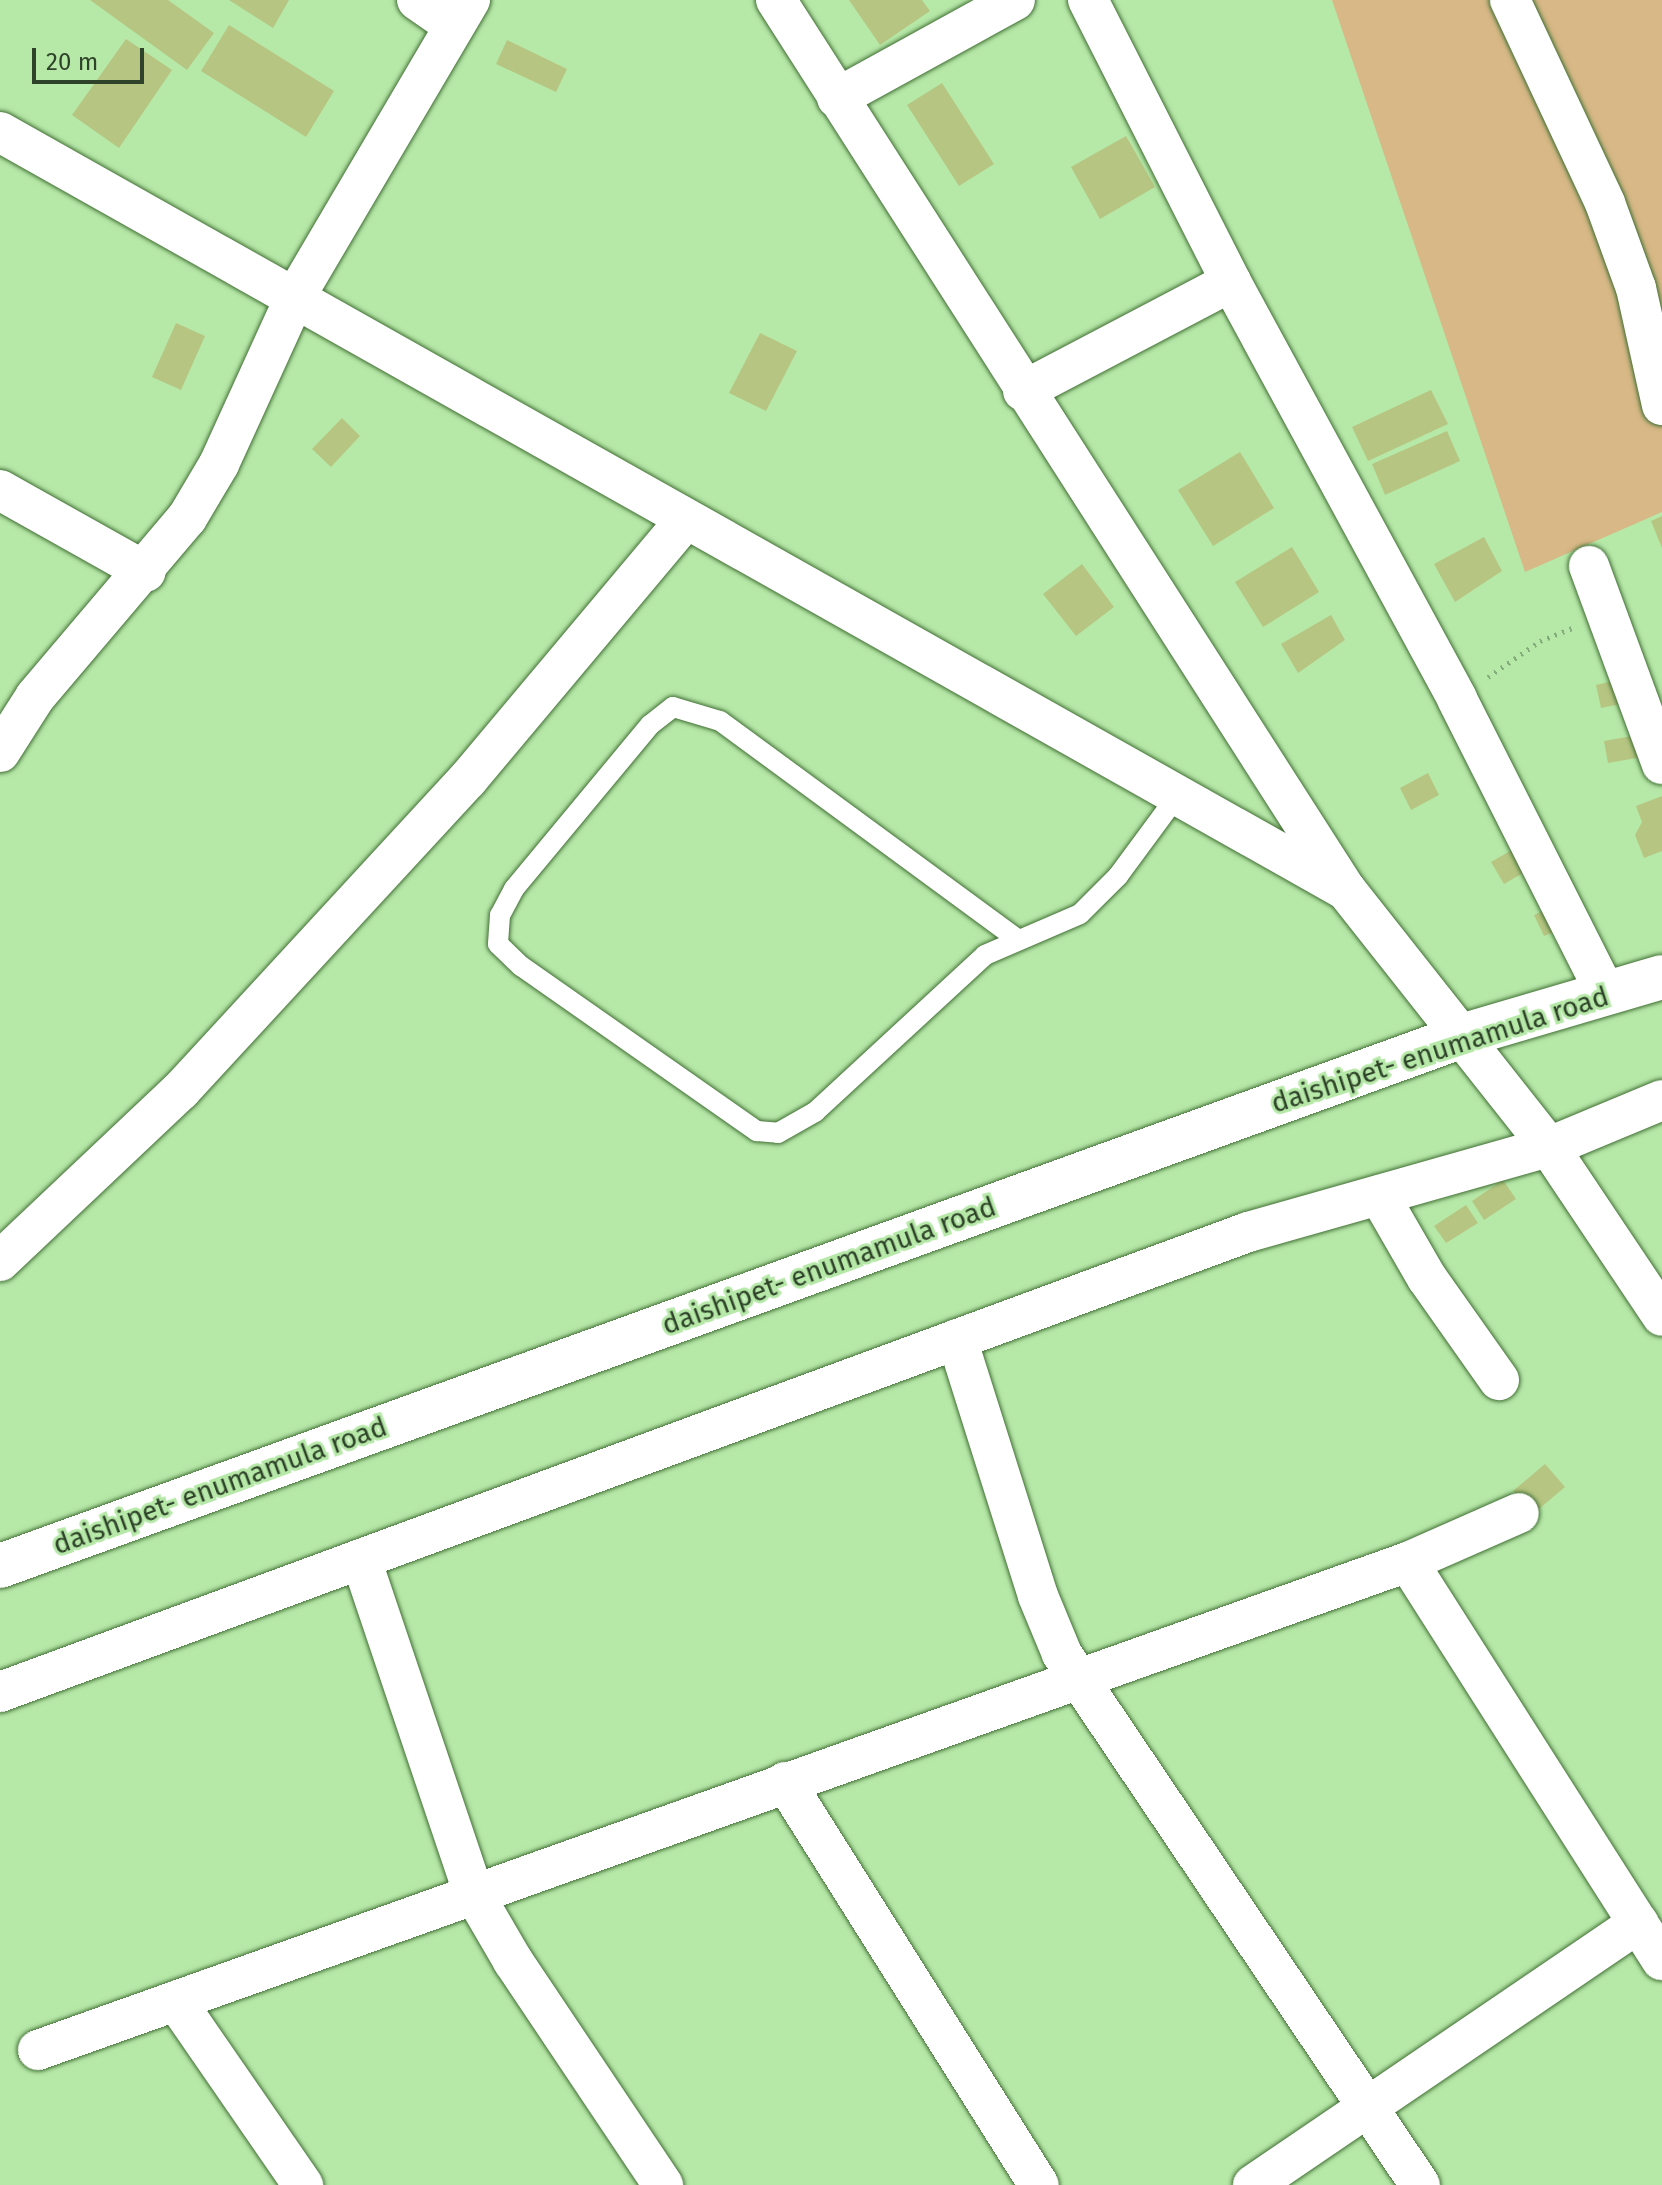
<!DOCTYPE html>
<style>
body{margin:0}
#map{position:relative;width:1662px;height:2185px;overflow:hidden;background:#b6e8a8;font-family:"Fira Sans",sans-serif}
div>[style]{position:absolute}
.green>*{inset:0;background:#d7b886}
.building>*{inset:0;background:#b6c682}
.path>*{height:5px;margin-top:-2.5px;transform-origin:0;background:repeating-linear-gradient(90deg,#84ac7a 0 2px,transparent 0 8px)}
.roads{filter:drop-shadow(0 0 2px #426f35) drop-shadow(0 0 2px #426f35)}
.lane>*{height:20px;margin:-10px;padding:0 10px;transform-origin:10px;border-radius:10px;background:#fff}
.street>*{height:40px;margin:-20px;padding:0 20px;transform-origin:20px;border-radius:20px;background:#fff}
.secondary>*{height:44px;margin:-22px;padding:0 22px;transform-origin:22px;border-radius:22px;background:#fff}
span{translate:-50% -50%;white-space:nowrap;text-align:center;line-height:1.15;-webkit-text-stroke:6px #b6e8a8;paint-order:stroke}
.street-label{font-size:28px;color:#2e4329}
.scale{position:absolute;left:32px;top:48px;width:112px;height:36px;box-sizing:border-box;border:4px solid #2e4329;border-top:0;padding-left:10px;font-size:24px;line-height:28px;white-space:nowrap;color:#2e4329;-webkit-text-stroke:6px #b6e8a8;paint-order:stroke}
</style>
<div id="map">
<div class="green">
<i style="clip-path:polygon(1332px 0,1662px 0,1662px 512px,1525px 572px)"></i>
</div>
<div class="building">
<i style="clip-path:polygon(90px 0,168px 0,214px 33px,187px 70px)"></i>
<i style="clip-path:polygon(229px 0,289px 0,273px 28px)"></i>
<i style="clip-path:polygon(849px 0,922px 0,930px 11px,880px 45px)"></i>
<i style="clip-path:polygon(229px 25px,334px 91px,306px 137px,201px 71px)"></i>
<i style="clip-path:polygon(126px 39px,172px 70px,119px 148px,72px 115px)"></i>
<i style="clip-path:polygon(507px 40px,567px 69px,556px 92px,496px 64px)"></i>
<i style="clip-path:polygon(942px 83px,994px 164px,959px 186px,907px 105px)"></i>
<i style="clip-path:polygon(1126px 136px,1155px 187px,1100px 219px,1071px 167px)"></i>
<i style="clip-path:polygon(176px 323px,205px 336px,181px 390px,152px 377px)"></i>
<i style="clip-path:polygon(760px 333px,797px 351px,766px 411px,729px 393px)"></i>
<i style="clip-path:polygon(1431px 390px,1448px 424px,1368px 461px,1352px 427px)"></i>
<i style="clip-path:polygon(342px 418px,360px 436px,331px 467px,312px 449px)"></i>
<i style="clip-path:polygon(1447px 431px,1460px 461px,1385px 495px,1372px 464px)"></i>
<i style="clip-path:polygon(1240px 452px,1274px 508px,1213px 546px,1178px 490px)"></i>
<i style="clip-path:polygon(1662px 516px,1662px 548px,1651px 521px)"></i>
<i style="clip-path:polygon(1484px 537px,1502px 571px,1455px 602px,1434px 564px)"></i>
<i style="clip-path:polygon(1292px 547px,1319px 592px,1263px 627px,1235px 582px)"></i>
<i style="clip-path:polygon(1082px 564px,1114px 607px,1076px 636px,1043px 594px)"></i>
<i style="clip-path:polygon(1331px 615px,1345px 640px,1298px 673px,1281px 644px)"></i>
<i style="clip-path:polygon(1625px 678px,1630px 702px,1601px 708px,1596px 685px)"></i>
<i style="clip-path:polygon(1638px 735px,1642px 757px,1608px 763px,1604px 741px)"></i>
<i style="clip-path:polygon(1428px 773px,1439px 795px,1411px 810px,1400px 788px)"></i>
<i style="clip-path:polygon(1662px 796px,1662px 851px,1644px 858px,1635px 835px,1642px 822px,1636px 806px)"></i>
<i style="clip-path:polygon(1524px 843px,1537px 865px,1504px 884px,1491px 862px)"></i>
<i style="clip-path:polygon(1557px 905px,1566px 927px,1544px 936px,1534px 915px)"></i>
<i style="clip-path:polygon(1503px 1180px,1516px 1199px,1484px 1220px,1472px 1201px)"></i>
<i style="clip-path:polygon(1466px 1205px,1478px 1223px,1446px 1243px,1434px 1226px)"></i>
<i style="clip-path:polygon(1545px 1464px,1565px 1487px,1533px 1514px,1513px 1491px)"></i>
</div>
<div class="path">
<i style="left:1488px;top:677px;width:63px;rotate:-34.7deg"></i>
<i style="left:1540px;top:641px;width:35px;rotate:-22deg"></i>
</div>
<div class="roads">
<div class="lane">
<i style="left:1017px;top:939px;width:368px;rotate:-143.7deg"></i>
<i style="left:720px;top:721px;width:49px;rotate:-163.4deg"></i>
<i style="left:673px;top:707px;width:29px;rotate:142deg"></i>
<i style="left:650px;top:725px;width:213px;rotate:129.7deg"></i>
<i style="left:514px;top:889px;width:30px;rotate:118deg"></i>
<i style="left:500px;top:915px;width:29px;rotate:94deg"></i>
<i style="left:498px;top:944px;width:32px;rotate:44deg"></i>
<i style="left:521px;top:966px;width:288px;rotate:35deg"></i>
<i style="left:757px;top:1131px;width:21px;rotate:5deg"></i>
<i style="left:778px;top:1133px;width:43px;rotate:-29.6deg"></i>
<i style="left:815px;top:1112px;width:231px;rotate:-42.7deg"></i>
<i style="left:985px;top:955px;width:103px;rotate:-23.3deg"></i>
<i style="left:1080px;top:914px;width:54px;rotate:-45deg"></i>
<i style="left:1118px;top:876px;width:99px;rotate:-53.6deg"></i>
</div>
<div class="street">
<i style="left:417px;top:0;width:44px;rotate:34.8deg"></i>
<i style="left:776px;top:0;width:1053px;rotate:57.37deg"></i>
<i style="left:1088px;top:0;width:316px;rotate:63.1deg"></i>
<i style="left:1231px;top:282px;width:474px;rotate:61.5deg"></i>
<i style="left:1457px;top:699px;width:330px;rotate:63.2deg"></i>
<i style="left:1510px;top:0;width:224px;rotate:64.9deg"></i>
<i style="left:1605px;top:203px;width:90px;rotate:70deg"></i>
<i style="left:1636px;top:288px;width:120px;rotate:77.5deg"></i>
<i style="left:837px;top:98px;width:203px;rotate:-28.8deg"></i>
<i style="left:0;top:132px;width:1545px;rotate:29.39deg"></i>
<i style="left:1346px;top:890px;width:328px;rotate:51.7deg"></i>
<i style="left:1549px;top:1147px;width:203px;rotate:56.2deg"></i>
<i style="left:1023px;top:391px;width:235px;rotate:-27.7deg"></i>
<i style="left:0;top:490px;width:167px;rotate:29.3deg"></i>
<i style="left:1589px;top:566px;width:211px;rotate:69.8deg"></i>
<i style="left:0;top:752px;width:65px;rotate:-57.5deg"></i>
<i style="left:35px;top:697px;width:235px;rotate:-49.7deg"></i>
<i style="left:187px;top:518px;width:63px;rotate:-59.3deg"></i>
<i style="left:219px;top:464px;width:183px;rotate:-65.5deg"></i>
<i style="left:295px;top:297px;width:345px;rotate:-59.5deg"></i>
<i style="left:1379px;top:1195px;width:96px;rotate:60deg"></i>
<i style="left:1427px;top:1278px;width:125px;rotate:54.8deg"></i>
<i style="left:0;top:1261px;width:249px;rotate:-43.4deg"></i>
<i style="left:181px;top:1090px;width:423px;rotate:-47.3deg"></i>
<i style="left:468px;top:779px;width:338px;rotate:-50deg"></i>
<i style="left:957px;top:1339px;width:269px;rotate:72.5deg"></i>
<i style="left:1038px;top:1596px;width:63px;rotate:67.5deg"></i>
<i style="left:1062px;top:1654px;width:640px;rotate:56.01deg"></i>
<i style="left:361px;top:1559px;width:354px;rotate:71.4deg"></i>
<i style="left:474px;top:1894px;width:78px;rotate:59.8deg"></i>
<i style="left:513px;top:1961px;width:270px;rotate:56.2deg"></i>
<i style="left:1408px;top:1562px;width:472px;rotate:57.5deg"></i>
<i style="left:0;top:1692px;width:1330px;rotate:-20.23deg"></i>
<i style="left:1248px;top:1232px;width:313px;rotate:-15.8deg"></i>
<i style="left:1549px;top:1147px;width:122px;rotate:-22.6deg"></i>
<i style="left:785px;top:1782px;width:476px;rotate:57.8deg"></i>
<i style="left:176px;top:2001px;width:224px;rotate:55.4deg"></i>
<i style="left:38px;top:2050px;width:1454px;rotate:-19.61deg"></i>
<i style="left:1408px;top:1562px;width:121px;rotate:-23.8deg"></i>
<i style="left:1253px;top:2185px;width:466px;rotate:-34.2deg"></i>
</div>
<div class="secondary">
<i style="left:0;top:1566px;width:1558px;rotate:-19.92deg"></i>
<i style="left:1465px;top:1035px;width:205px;rotate:-16.4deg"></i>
</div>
</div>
<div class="street-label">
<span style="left:1440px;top:1050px;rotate:-18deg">daishipet- enumamula road</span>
<span style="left:829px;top:1266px;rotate:-20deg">daishipet- enumamula road</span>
<span style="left:220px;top:1486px;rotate:-20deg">daishipet- enumamula road</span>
</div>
<div class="scale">20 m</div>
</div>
